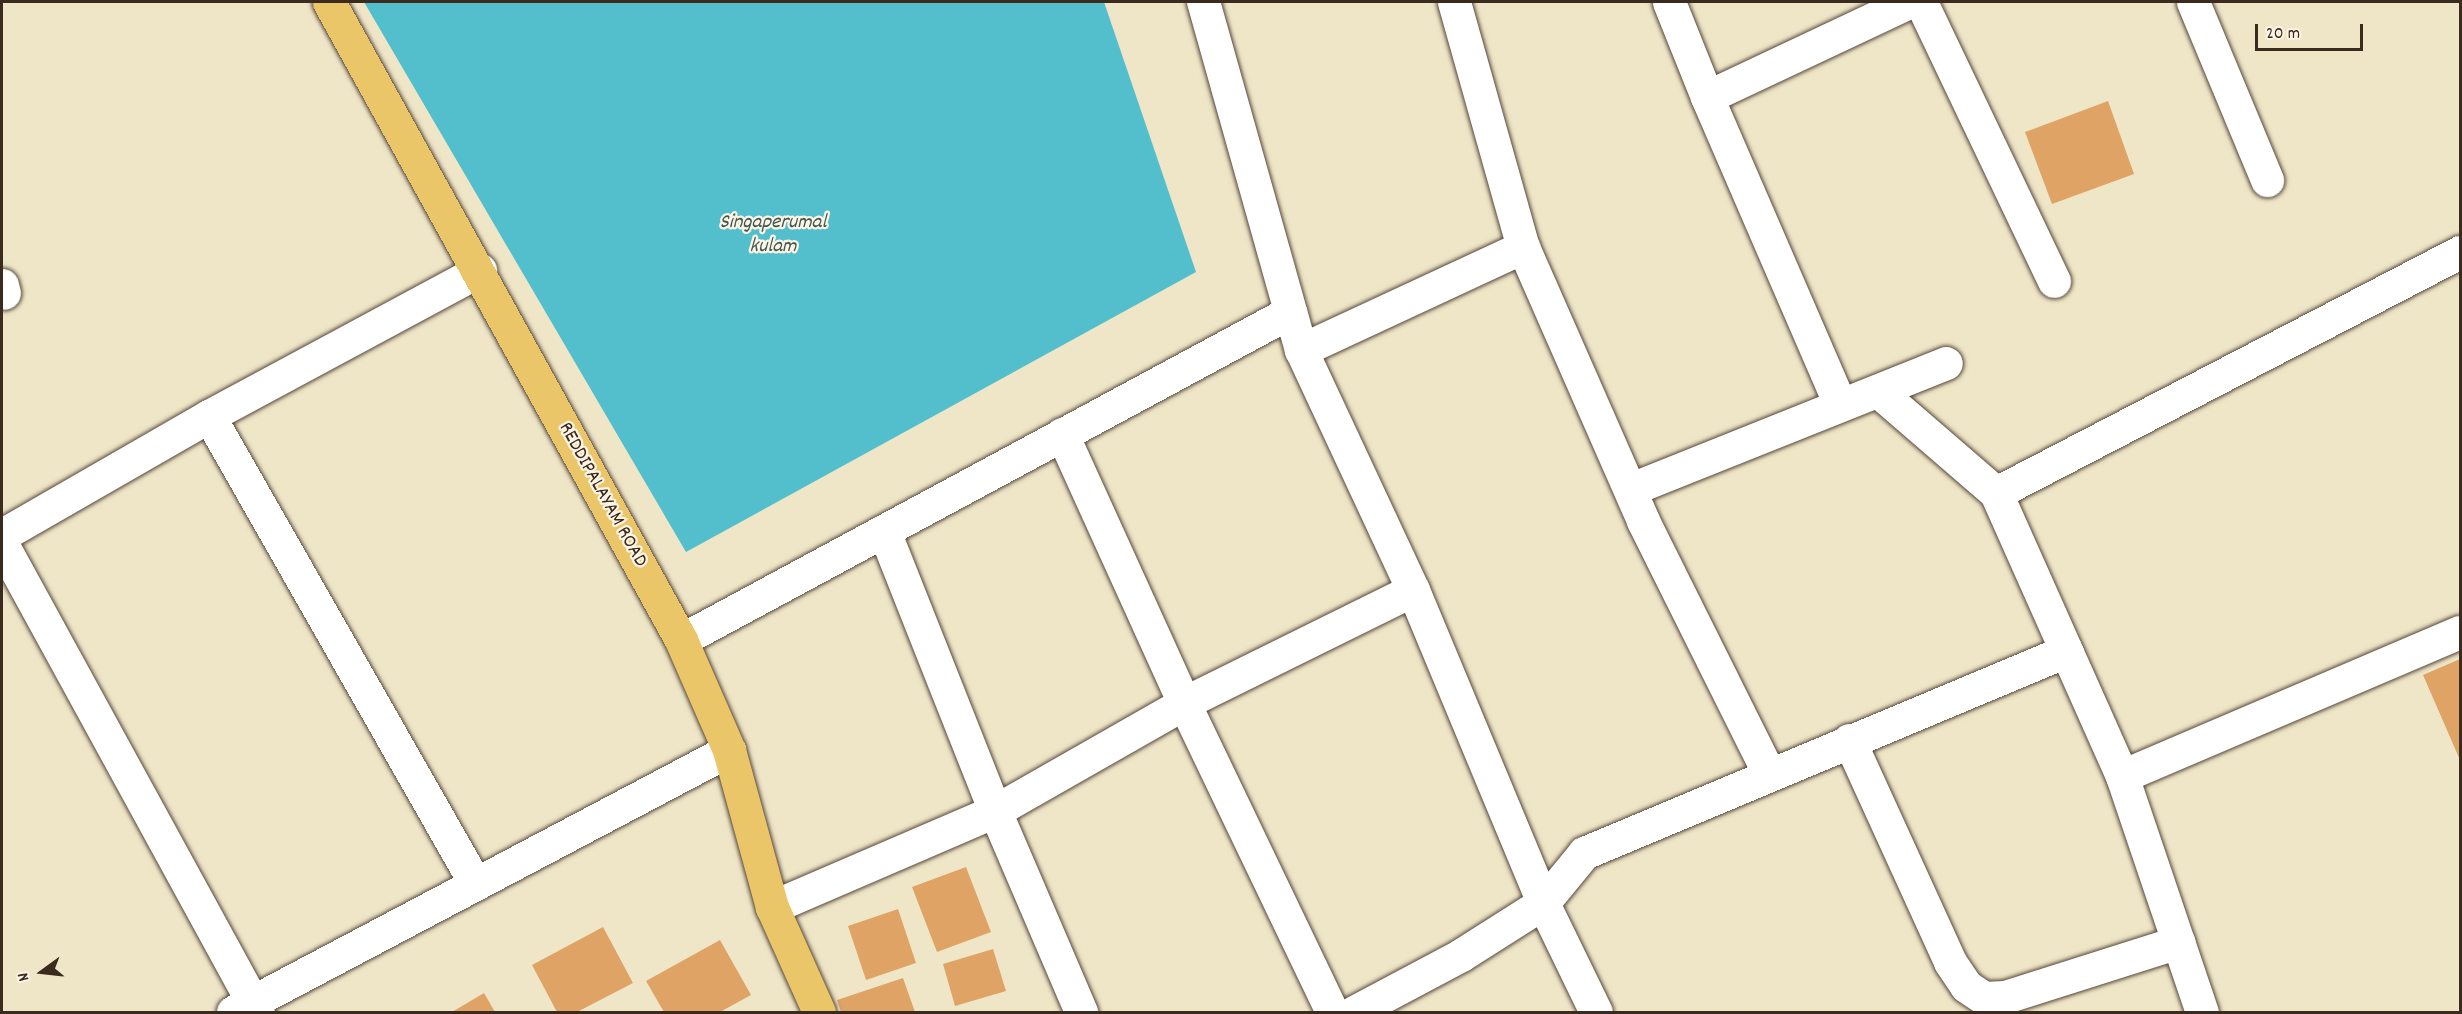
<!DOCTYPE html>
<style>
body{margin:0}
#map{position:relative;width:2462px;height:1014px;overflow:hidden;background:#efe6c8;font-family:Dekko,sans-serif}
div>[style]{position:absolute}
.water>*{inset:0;background:#53bfcc}
.building>*{inset:0;background:#dea365}
.roads{filter:drop-shadow(0 0 2px #564638) drop-shadow(0 0 2px #564638)}
.minor>*{height:33px;margin:-16.5px;padding:0 16.5px;transform-origin:16.5px;border-radius:16.5px;background:#fff}
.major>*{height:33px;margin:-16.5px;padding:0 16.5px;transform-origin:16.5px;border-radius:16.5px;background:#ebc669}
span{translate:-50% -50%;white-space:nowrap;text-align:center;line-height:1.15;-webkit-text-stroke:4.5px #fcf5e5;paint-order:stroke}
.street-label{font-size:20px;color:#3b2a1e}
.water-label{font-size:21px;color:#425752;font-style:italic}
.frame{position:absolute;inset:0;border:3px solid #3b2a1e;pointer-events:none}
.north{position:absolute;left:12px;top:942px;width:60px;height:60px;-webkit-text-stroke:4px #fcf5e5;paint-order:stroke;rotate:255deg;font-size:16px;font-weight:700;line-height:24px;text-align:center;color:#3b2a1e}
.north::after{content:'';display:block;margin:auto;width:21px;height:27px;background:#3b2a1e;clip-path:polygon(50% 0,100% 100%,50% 72%,0 100%)}
.scale{position:absolute;left:2255px;top:24px;width:108px;height:27px;box-sizing:border-box;border:3px solid #3b2a1e;border-top:0;padding-left:8px;font-size:18px;line-height:21px;white-space:nowrap;color:#3b2a1e;-webkit-text-stroke:4px #fcf5e5;paint-order:stroke}
</style>
<div id="map">
<div class="water">
<i style="clip-path:polygon(364px 2px,1104px 2px,1196px 272px,686px 552px)"></i>
</div>
<div class="building">
<i style="clip-path:polygon(2108px 101px,2134px 174px,2052px 204px,2025px 132px)"></i>
<i style="clip-path:polygon(2460px 659px,2460px 760px,2423px 675px)"></i>
<i style="clip-path:polygon(966px 867px,991px 932px,937px 952px,912px 887px)"></i>
<i style="clip-path:polygon(898px 909px,916px 963px,866px 980px,848px 926px)"></i>
<i style="clip-path:polygon(603px 927px,633px 983px,577px 1012px,557px 1012px,532px 965px)"></i>
<i style="clip-path:polygon(720px 940px,751px 995px,720px 1012px,664px 1012px,646px 981px)"></i>
<i style="clip-path:polygon(993px 949px,1006px 991px,955px 1006px,943px 964px)"></i>
<i style="clip-path:polygon(903px 978px,915px 1012px,841px 1012px,837px 1000px)"></i>
<i style="clip-path:polygon(484px 993px,495px 1012px,452px 1012px)"></i>
</div>
<div class="roads">
<div class="minor">
<i style="left:1454px;top:2px;width:255px;rotate:74.3deg"></i>
<i style="left:1523px;top:247px;width:299px;rotate:66.3deg"></i>
<i style="left:1643px;top:521px;width:283px;rotate:63.5deg"></i>
<i style="left:1669px;top:2px;width:102px;rotate:68.2deg"></i>
<i style="left:1707px;top:97px;width:223px;rotate:-25.2deg"></i>
<i style="left:1921px;top:2px;width:309px;rotate:64.5deg"></i>
<i style="left:2193px;top:2px;width:193px;rotate:67.4deg"></i>
<i style="left:1707px;top:97px;width:335px;rotate:66.6deg"></i>
<i style="left:2px;top:285px;width:8px;rotate:76deg"></i>
<i style="left:1301px;top:350px;width:245px;rotate:-24.9deg"></i>
<i style="left:1878px;top:391px;width:156px;rotate:40.8deg"></i>
<i style="left:1996px;top:493px;width:310px;rotate:66deg"></i>
<i style="left:2122px;top:776px;width:249px;rotate:71.3deg"></i>
<i style="left:209px;top:416px;width:537px;rotate:60.33deg"></i>
<i style="left:1062px;top:434px;width:295px;rotate:65.6deg"></i>
<i style="left:1184px;top:703px;width:343px;rotate:64.4deg"></i>
<i style="left:1631px;top:489px;width:339px;rotate:-21.8deg"></i>
<i style="left:1996px;top:493px;width:523px;rotate:-27.45deg"></i>
<i style="left:884px;top:531px;width:301px;rotate:68.4deg"></i>
<i style="left:995px;top:811px;width:219px;rotate:66.8deg"></i>
<i style="left:2px;top:535px;width:239px;rotate:-29.9deg"></i>
<i style="left:209px;top:416px;width:308px;rotate:-28.3deg"></i>
<i style="left:2px;top:544px;width:533px;rotate:61.32deg"></i>
<i style="left:1413px;top:590px;width:339px;rotate:67.4deg"></i>
<i style="left:1543px;top:903px;width:121px;rotate:64.1deg"></i>
<i style="left:681px;top:640px;width:692px;rotate:-28.31deg"></i>
<i style="left:1849px;top:740px;width:244px;rotate:65.5deg"></i>
<i style="left:1950px;top:962px;width:29px;rotate:56deg"></i>
<i style="left:1966px;top:986px;width:22px;rotate:34deg"></i>
<i style="left:1984px;top:998px;width:21px;rotate:-3deg"></i>
<i style="left:2005px;top:997px;width:182px;rotate:-17.6deg"></i>
<i style="left:2122px;top:776px;width:367px;rotate:-23.1deg"></i>
<i style="left:772px;top:907px;width:243px;rotate:-23.3deg"></i>
<i style="left:995px;top:811px;width:218px;rotate:-29.7deg"></i>
<i style="left:1184px;top:703px;width:255px;rotate:-26.3deg"></i>
<i style="left:1413px;top:590px;width:265px;rotate:-115deg"></i>
<i style="left:1301px;top:350px;width:362px;rotate:-105.7deg"></i>
<i style="left:233px;top:1012px;width:561px;rotate:-27.84deg"></i>
<i style="left:1354px;top:1012px;width:121px;rotate:-28deg"></i>
<i style="left:1461px;top:955px;width:97px;rotate:-32.4deg"></i>
<i style="left:1543px;top:903px;width:65px;rotate:-50.6deg"></i>
<i style="left:1584px;top:853px;width:523px;rotate:-22.74deg"></i>
</div>
<div class="major">
<i style="left:329px;top:2px;width:729px;rotate:61.11deg"></i>
<i style="left:681px;top:640px;width:120px;rotate:66.4deg"></i>
<i style="left:729px;top:750px;width:163px;rotate:74.7deg"></i>
<i style="left:772px;top:907px;width:115px;rotate:65.9deg"></i>
</div>
</div>
<div class="street-label">
<span style="left:602px;top:495px;rotate:61deg">REDDIPALAYAM ROAD</span>
</div>
<div class="water-label">
<span style="left:773px;top:235px">Singaperumal<br>kulam</span>
</div>
<div class="frame"></div>
<div class="north">N</div>
<div class="scale">20 m</div>
</div>
